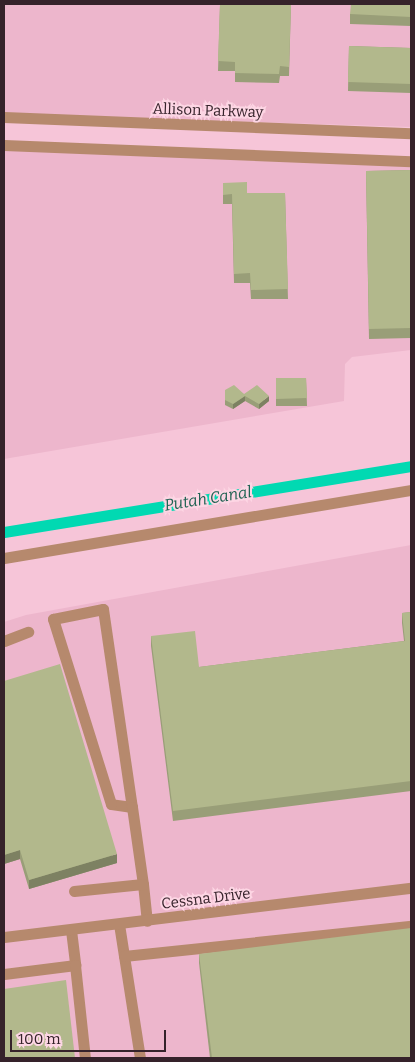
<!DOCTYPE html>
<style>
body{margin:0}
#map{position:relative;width:415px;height:1062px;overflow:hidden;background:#f6c5d8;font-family:Bitter,serif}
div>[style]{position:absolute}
.built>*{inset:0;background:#edb6cc}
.canal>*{height:11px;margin:-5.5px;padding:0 5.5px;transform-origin:5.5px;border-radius:5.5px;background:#01d9b2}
.minor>*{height:11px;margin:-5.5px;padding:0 5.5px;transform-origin:5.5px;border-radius:5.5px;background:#b6896d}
.wall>*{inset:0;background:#999e78}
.shaded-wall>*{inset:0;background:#7d8162}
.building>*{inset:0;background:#b2b88c}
span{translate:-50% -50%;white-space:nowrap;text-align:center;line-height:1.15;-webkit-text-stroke:4px #fdd6e4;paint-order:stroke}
.street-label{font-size:15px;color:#35222a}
.water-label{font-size:16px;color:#1f6252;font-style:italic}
.frame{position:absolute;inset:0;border:5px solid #35222a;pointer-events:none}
.scale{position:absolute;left:10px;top:1030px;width:156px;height:22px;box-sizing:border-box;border:2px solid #35222a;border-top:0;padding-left:6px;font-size:15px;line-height:18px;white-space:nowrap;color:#35222a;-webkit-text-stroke:4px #fdd6e4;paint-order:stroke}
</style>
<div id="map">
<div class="built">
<i style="clip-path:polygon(4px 4px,411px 4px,411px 127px,4px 114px)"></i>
<i style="clip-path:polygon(4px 150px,411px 166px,411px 350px,352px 357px,345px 364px,344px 401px,4px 459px)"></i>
<i style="clip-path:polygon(411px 545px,411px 1058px,4px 1058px,4px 622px,26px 615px)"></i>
</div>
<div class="canal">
<i style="left:4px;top:532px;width:412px;rotate:-9.2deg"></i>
</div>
<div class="minor">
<i style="left:4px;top:117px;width:407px;rotate:2.3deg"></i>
<i style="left:4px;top:145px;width:407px;rotate:2.3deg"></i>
<i style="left:4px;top:558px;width:413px;rotate:-9.5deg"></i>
<i style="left:4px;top:641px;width:26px;rotate:-21deg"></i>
<i style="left:132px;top:807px;width:21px;rotate:-172deg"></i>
<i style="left:111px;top:804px;width:194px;rotate:-107.4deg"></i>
<i style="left:53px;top:619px;width:51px;rotate:-11.3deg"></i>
<i style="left:103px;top:609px;width:200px;rotate:81.7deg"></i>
<i style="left:132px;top:807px;width:78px;rotate:81.9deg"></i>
<i style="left:143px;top:884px;width:37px;rotate:84deg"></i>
<i style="left:74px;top:891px;width:69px;rotate:-5.8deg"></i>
<i style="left:119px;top:924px;width:136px;rotate:81.1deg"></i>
<i style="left:71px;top:930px;width:35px;rotate:83deg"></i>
<i style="left:4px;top:937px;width:410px;rotate:-6.9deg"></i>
<i style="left:124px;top:956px;width:289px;rotate:-6deg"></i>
<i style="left:4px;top:974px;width:72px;rotate:-7.2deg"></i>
<i style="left:75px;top:965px;width:94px;rotate:83.9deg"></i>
</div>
<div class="wall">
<i style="clip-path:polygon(213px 4px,291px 4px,289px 76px,280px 76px,279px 83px,235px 82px,235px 71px,218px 71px,220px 5px)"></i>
<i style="clip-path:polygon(411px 4px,411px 26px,350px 24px,350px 14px)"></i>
<i style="clip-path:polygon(349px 46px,411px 48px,411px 93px,348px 91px)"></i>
<i style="clip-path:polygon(411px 170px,411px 338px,369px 339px,366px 171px)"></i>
<i style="clip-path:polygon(223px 183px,247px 193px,285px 193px,288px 299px,251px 299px,250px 283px,234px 283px,232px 204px,223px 204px)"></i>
<i style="clip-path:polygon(276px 378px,306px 378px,307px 406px,276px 406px)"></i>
<i style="clip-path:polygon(225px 390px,244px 394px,269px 401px,259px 409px,245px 401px,233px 409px,225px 405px)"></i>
<i style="clip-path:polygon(411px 612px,411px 791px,173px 821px,151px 646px,151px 636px,199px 667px,404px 641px,402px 623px,402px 613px)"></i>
<i style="clip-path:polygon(4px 681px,117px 863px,29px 889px,20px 859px,4px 864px)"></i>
<i style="clip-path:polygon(199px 954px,411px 1058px,210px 1058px,199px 963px)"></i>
</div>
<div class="shaded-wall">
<i style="clip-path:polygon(245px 396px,245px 401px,233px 409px,233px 404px)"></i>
<i style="clip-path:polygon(269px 396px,269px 401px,259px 409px,259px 404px)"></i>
<i style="clip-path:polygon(20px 850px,20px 859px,4px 864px,4px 855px)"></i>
<i style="clip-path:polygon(117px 854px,117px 863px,29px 889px,29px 880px)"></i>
</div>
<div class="building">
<i style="clip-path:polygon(220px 4px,291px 4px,289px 67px,280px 66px,279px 74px,235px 73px,235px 62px,218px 61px)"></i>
<i style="clip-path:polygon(351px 4px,411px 4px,411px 17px,350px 14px)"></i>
<i style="clip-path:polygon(349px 46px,411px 48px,411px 84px,348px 82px)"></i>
<i style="clip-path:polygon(411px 170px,411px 328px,369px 329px,366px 171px)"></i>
<i style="clip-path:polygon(247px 182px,247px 193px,285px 193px,288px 289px,251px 290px,250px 273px,234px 274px,232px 194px,223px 195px,223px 183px)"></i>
<i style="clip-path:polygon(276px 378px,306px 378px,307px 398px,276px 399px)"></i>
<i style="clip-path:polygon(234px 385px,244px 394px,257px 385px,269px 396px,259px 404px,245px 396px,233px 404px,225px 400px,225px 390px)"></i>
<i style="clip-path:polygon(411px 612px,411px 781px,173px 811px,151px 636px,195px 631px,199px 667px,405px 641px,402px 613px)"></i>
<i style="clip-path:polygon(60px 664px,117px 854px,29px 880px,20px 850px,4px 855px,4px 681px)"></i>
<i style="clip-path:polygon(411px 928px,411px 1058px,212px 1058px,199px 954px)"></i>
<i style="clip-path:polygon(66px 980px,75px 1058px,4px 1058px,4px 989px)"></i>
</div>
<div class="street-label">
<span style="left:208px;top:111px;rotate:2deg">Allison Parkway</span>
<span style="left:206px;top:899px;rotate:-7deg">Cessna Drive</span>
</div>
<div class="water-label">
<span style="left:208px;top:499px;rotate:-9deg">Putah Canal</span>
</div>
<div class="frame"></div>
<div class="scale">100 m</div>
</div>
